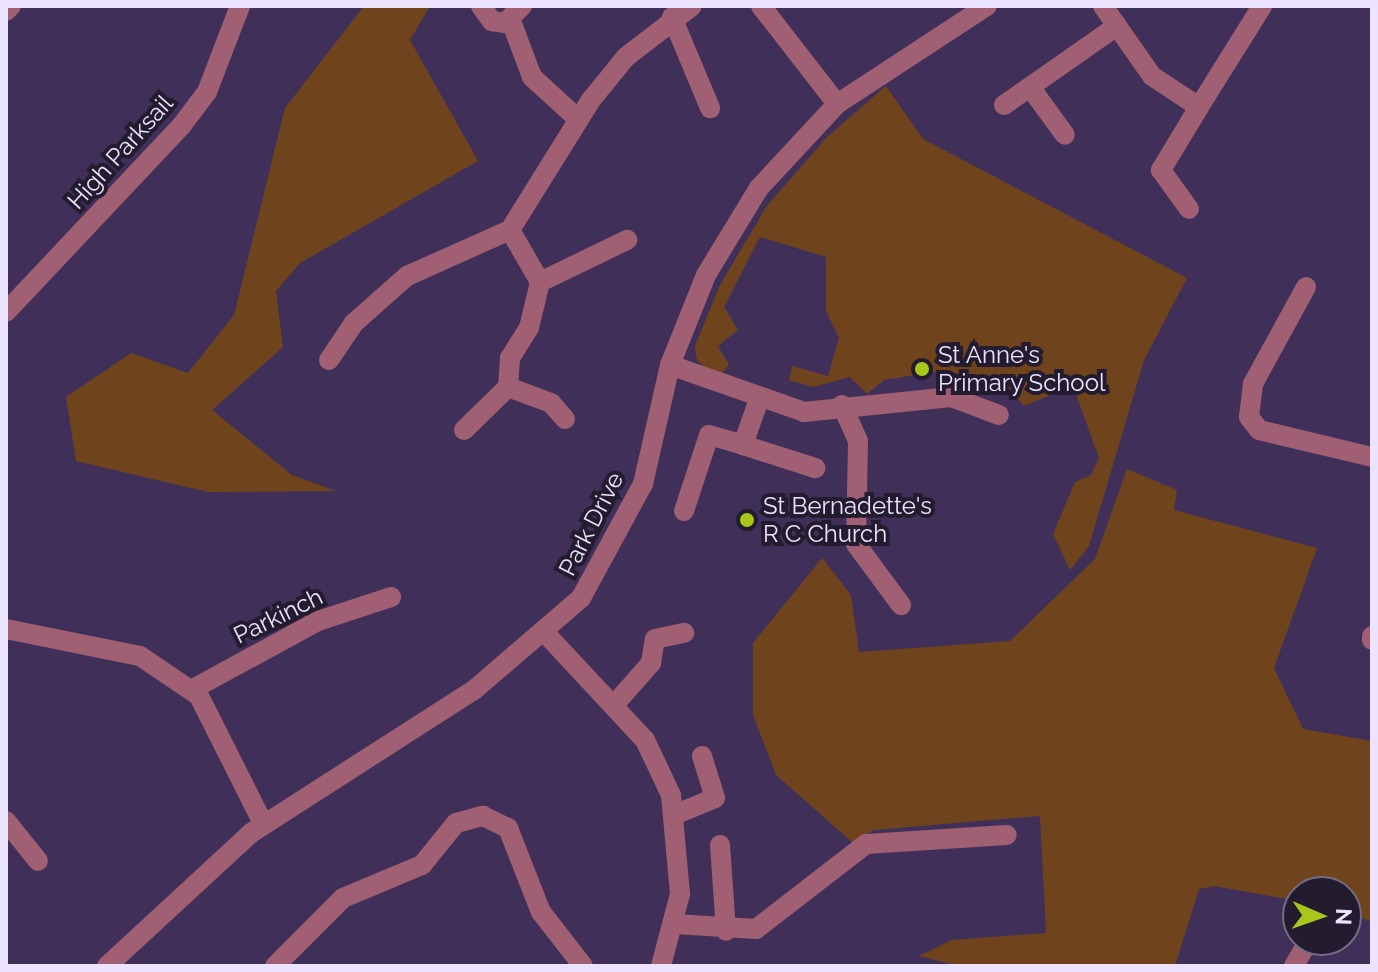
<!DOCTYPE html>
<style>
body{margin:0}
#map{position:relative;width:1378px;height:972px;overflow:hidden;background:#403059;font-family:Raleway,sans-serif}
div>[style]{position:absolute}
.green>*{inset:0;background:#6f441d}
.minor>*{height:20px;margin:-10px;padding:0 10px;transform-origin:10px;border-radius:10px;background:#a05f73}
.dots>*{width:22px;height:22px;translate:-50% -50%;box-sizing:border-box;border:4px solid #231c2f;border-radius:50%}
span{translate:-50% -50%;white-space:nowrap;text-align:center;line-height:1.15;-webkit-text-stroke:8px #231c2f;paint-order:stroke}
.street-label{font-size:24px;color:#ece3fe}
.poi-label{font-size:24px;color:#ece3fe}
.left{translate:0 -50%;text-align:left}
.frame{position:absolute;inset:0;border:8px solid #ece3fe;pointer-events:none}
.north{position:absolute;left:1282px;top:876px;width:80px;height:80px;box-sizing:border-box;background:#231c2f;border:2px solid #736c82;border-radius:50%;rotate:92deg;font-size:22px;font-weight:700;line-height:32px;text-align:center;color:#ece3fe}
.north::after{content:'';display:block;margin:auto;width:28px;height:36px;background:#a9c71b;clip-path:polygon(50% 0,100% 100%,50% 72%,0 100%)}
</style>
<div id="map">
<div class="green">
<i style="clip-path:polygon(364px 6px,430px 6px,410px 40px,478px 161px,300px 263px,276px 291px,283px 347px,212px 410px,292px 475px,336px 491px,208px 492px,76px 461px,66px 397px,131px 353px,188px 373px,234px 315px,285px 108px)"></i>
<i style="clip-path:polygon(886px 86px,923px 139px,1187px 278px,1144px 360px,1089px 546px,1070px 570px,1053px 534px,1075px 482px,1091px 475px,1099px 458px,1073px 386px,1024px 406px,1010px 389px,946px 370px,884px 380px,867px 394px,850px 377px,813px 387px,789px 380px,792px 366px,828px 376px,839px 338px,826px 311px,826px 257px,760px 237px,724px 307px,738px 330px,718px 346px,729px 365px,717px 379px,697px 360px,695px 346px,719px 287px,766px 207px,827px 137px)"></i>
<i style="clip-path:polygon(1127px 469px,1177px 490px,1174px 510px,1317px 548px,1274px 668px,1303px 729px,1372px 741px,1372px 922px,1346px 911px,1346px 892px,1298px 892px,1298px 901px,1214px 886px,1199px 889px,1175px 966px,959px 966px,919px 956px,952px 940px,1046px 933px,1040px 816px,874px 830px,852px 842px,776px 775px,753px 715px,753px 643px,822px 558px,851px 595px,859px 652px,1010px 641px,1095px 559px)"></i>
</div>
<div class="minor">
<i style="left:481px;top:6px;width:19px;rotate:54deg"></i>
<i style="left:492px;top:21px;width:13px;rotate:9deg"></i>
<i style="left:505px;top:23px;width:24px;rotate:-45deg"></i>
<i style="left:761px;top:6px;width:124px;rotate:52.2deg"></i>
<i style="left:1103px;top:6px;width:85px;rotate:55deg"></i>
<i style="left:1152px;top:76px;width:56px;rotate:33.4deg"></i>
<i style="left:1199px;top:107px;width:74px;rotate:121.1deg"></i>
<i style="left:1161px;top:170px;width:48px;rotate:54.3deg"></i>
<i style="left:6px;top:11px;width:7px;rotate:-45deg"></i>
<i style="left:672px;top:17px;width:99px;rotate:67.3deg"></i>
<i style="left:511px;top:21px;width:60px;rotate:69.4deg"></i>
<i style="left:532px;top:77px;width:62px;rotate:42.4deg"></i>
<i style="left:1030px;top:87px;width:59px;rotate:53.9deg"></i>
<i style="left:1004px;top:105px;width:138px;rotate:-35deg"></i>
<i style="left:1199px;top:107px;width:119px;rotate:-58deg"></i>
<i style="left:540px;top:282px;width:97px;rotate:-25.8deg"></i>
<i style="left:1306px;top:287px;width:111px;rotate:118.7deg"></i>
<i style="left:1253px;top:384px;width:33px;rotate:97deg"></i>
<i style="left:1249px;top:417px;width:16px;rotate:52deg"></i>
<i style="left:1259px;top:430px;width:116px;rotate:13.4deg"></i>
<i style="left:6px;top:312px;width:257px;rotate:-46.7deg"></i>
<i style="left:182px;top:125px;width:41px;rotate:-52.9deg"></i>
<i style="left:207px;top:92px;width:92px;rotate:-69deg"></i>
<i style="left:329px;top:360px;width:45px;rotate:-56deg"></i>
<i style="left:354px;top:323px;width:71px;rotate:-41.6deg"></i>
<i style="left:407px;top:276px;width:113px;rotate:-24.1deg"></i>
<i style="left:670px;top:365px;width:142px;rotate:19.3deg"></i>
<i style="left:804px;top:412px;width:148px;rotate:-5.8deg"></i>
<i style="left:951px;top:397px;width:51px;rotate:20.6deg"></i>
<i style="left:759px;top:399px;width:49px;rotate:109.2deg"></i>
<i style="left:743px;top:445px;width:76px;rotate:17.7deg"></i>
<i style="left:842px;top:405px;width:39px;rotate:66deg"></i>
<i style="left:858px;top:441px;width:103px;rotate:91.1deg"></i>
<i style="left:856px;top:544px;width:76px;rotate:53.6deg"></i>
<i style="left:565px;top:419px;width:21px;rotate:-131deg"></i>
<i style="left:551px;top:403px;width:46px;rotate:-159.6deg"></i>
<i style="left:508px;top:387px;width:29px;rotate:-86deg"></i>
<i style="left:510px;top:358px;width:36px;rotate:-58deg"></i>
<i style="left:529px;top:328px;width:47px;rotate:-76.6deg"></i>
<i style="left:540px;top:282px;width:60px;rotate:-120deg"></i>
<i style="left:510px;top:230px;width:153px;rotate:-58.1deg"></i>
<i style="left:591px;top:100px;width:55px;rotate:-50.9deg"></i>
<i style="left:626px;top:57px;width:83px;rotate:-37.7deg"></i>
<i style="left:464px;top:430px;width:62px;rotate:-44.3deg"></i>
<i style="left:684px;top:511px;width:80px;rotate:-71.8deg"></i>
<i style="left:709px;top:435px;width:35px;rotate:16deg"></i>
<i style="left:6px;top:629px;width:137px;rotate:11.4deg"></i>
<i style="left:140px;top:656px;width:71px;rotate:34.1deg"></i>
<i style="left:199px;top:696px;width:144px;rotate:63.3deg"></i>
<i style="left:547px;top:635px;width:144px;rotate:47deg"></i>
<i style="left:645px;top:740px;width:61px;rotate:64.7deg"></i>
<i style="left:671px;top:795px;width:99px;rotate:84.8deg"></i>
<i style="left:680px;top:894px;width:74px;rotate:104.8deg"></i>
<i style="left:1372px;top:636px;width:4px;rotate:90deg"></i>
<i style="left:191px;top:690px;width:145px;rotate:-28.5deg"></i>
<i style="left:318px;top:621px;width:77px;rotate:-18.2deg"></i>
<i style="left:615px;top:704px;width:55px;rotate:-48.7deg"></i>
<i style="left:651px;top:663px;width:24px;rotate:-81deg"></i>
<i style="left:655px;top:639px;width:30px;rotate:-12deg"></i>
<i style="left:674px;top:815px;width:44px;rotate:-22.5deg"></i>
<i style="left:715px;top:798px;width:44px;rotate:-107.2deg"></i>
<i style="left:6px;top:821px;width:51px;rotate:51.3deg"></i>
<i style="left:720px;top:845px;width:86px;rotate:86deg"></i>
<i style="left:675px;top:924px;width:81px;rotate:3.5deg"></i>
<i style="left:756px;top:929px;width:139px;rotate:-37.7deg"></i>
<i style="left:866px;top:844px;width:141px;rotate:-3.7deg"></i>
<i style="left:107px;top:966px;width:196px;rotate:-42.7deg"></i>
<i style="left:251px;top:833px;width:265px;rotate:-32.7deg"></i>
<i style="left:474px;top:690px;width:141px;rotate:-40.7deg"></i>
<i style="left:581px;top:598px;width:130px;rotate:-61.5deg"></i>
<i style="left:643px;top:484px;width:122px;rotate:-77.2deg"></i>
<i style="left:670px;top:365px;width:97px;rotate:-68.2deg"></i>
<i style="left:706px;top:275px;width:102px;rotate:-58.7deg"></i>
<i style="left:759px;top:188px;width:115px;rotate:-47.1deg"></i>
<i style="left:837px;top:104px;width:179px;rotate:-33.2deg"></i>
<i style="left:275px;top:966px;width:96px;rotate:-45deg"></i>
<i style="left:343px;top:898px;width:86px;rotate:-22.7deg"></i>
<i style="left:422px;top:865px;width:54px;rotate:-51deg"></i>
<i style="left:456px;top:823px;width:28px;rotate:-15deg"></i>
<i style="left:483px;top:816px;width:28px;rotate:26deg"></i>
<i style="left:508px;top:828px;width:90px;rotate:68.6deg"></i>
<i style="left:541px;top:912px;width:68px;rotate:52.1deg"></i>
<i style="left:1294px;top:966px;width:30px;rotate:-60deg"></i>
</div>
<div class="dots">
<i style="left:922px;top:369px;background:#a9c71b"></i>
<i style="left:747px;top:520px;background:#a9c71b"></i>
</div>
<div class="street-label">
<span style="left:120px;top:152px;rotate:-48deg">High Parksail</span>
<span style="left:591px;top:524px;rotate:-63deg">Park Drive</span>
<span style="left:278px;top:616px;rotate:-26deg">Parkinch</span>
</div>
<div class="poi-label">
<span class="left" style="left:938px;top:369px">St Anne's<br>Primary School</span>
<span class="left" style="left:763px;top:520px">St Bernadette's<br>R C Church</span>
</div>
<div class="frame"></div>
<div class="north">N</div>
</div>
